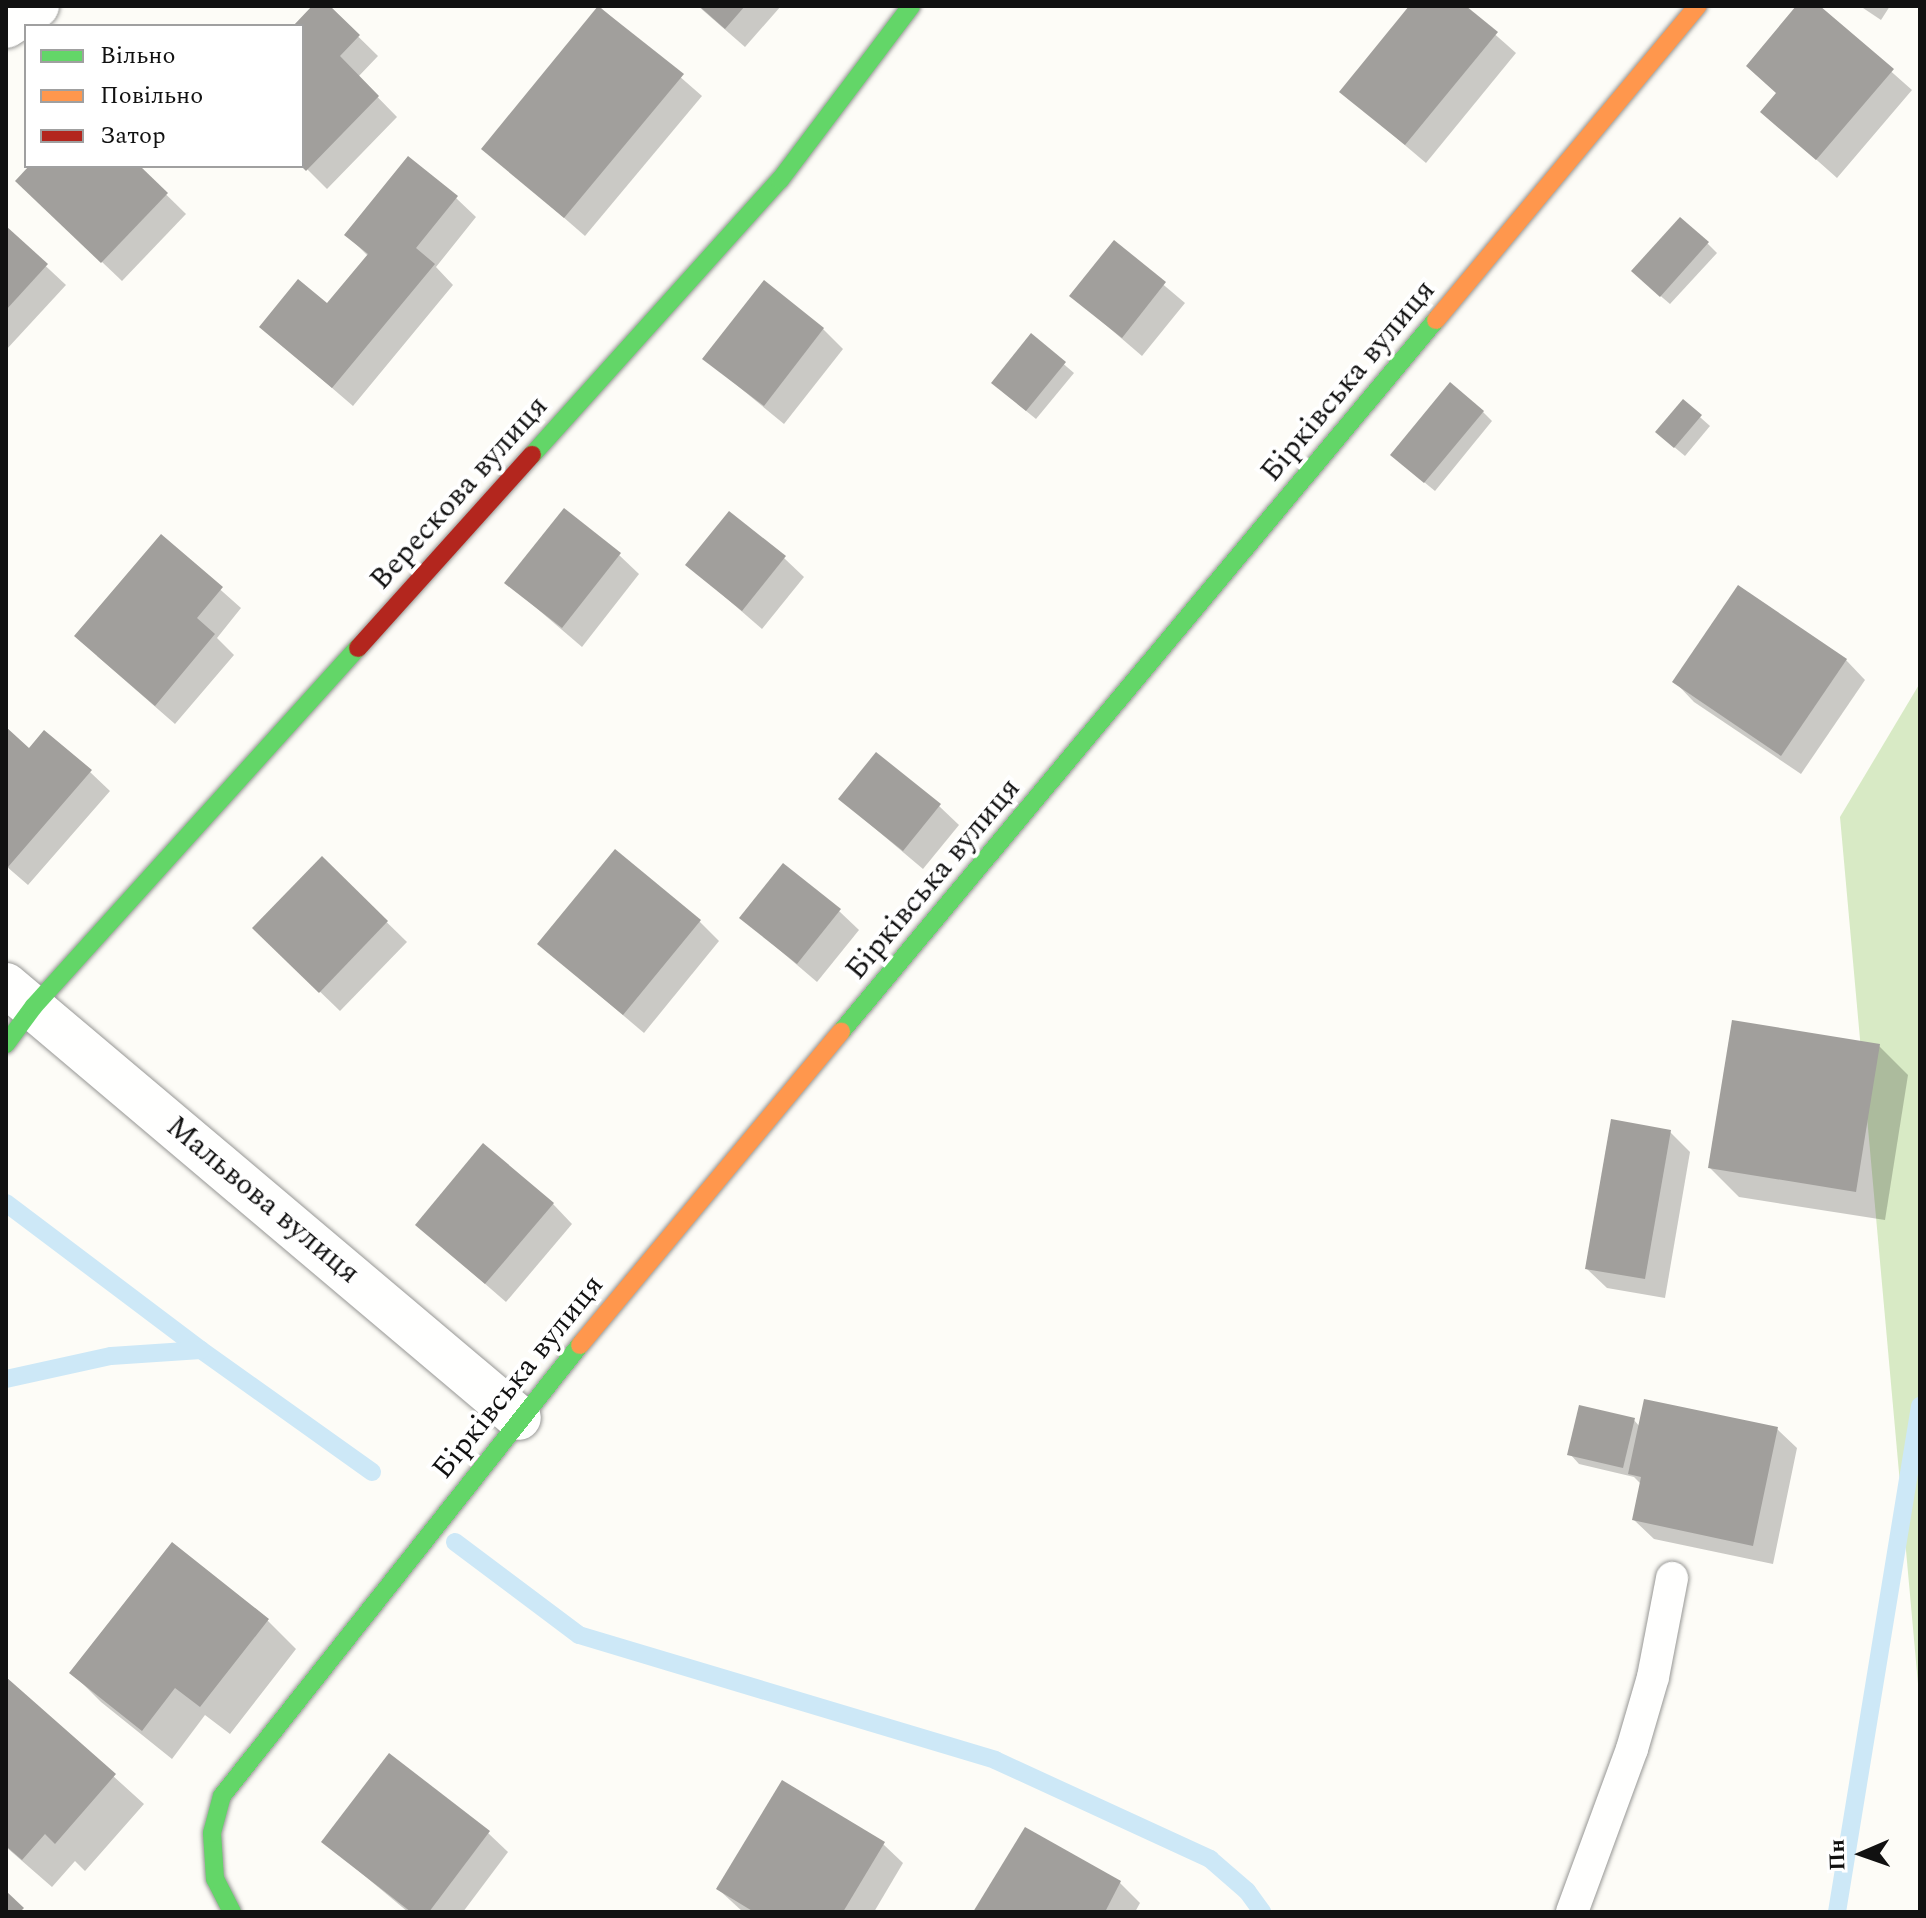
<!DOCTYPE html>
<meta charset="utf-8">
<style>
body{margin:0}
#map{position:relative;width:1926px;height:1918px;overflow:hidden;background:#fdfcf7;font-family:Spectral,serif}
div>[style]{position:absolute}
.forest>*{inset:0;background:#d8eac5}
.shadow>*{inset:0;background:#0003}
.stream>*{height:18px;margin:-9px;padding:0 9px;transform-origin:9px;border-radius:9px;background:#cde8f7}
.building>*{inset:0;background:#a19f9c}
.roads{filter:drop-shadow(0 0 2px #979795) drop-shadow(0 0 2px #979795)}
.lane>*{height:32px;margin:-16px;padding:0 16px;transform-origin:16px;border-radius:16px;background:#fffffe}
.street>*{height:44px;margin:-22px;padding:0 22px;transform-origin:22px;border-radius:22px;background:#fffffe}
.fast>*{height:18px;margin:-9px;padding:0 9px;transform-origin:9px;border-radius:9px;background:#63d668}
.slow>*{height:18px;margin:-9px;padding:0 9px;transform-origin:9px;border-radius:9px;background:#ff974d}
.jam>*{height:18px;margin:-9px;padding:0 9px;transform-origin:9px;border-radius:9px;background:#b3261e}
span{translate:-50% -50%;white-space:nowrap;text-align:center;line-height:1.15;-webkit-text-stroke:8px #fff;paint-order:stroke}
.street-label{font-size:30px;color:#111}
.frame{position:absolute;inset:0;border:8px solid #111;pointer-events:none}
.legend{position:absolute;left:24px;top:24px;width:280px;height:144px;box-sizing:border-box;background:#fff;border:2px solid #a0a0a0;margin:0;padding:10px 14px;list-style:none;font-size:24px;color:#111}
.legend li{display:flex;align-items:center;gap:16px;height:40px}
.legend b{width:40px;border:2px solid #a0a0a0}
.north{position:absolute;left:1822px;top:1814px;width:80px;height:80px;-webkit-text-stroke:6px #fff;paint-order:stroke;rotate:268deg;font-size:22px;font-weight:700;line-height:32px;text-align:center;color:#111}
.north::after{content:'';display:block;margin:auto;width:28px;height:36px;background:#111;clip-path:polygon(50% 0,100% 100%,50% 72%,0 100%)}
</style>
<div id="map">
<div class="forest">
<i style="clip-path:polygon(1920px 683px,1920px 1706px,1840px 817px)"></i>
</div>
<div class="shadow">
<i style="clip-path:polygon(315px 6px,327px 6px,378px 56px,358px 77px,397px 117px,327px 189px,302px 164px,302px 26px,295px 26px)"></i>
<i style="clip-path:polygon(698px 6px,781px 6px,745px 47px)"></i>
<i style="clip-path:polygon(1412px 6px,1463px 6px,1516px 53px,1426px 163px,1342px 92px)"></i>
<i style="clip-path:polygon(1799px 6px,1817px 6px,1912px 90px,1837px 178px,1763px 112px,1778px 94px)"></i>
<i style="clip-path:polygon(1860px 6px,1890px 6px,1881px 20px)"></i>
<i style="clip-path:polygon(600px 7px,702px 96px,585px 236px,484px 148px)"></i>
<i style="clip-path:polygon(32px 166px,137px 166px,186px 214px,122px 281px,37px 200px)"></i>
<i style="clip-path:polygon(456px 198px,476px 217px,436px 267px,453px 285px,353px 406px,261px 327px,328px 306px,369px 257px,346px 234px)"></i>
<i style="clip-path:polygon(6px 229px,66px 285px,6px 350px)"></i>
<i style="clip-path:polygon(1114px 243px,1185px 303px,1142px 356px,1072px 296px)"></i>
<i style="clip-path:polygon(1707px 243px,1717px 253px,1670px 304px,1643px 281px)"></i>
<i style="clip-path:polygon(823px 329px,843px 349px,784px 424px,705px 359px)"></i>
<i style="clip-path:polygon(1031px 336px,1074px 373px,1036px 419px,1003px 392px)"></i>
<i style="clip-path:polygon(1683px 402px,1710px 426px,1685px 456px,1667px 441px)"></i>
<i style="clip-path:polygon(1483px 412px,1492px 421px,1435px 491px,1402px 464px)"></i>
<i style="clip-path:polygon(161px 537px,241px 608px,217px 638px,234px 655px,175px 724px,97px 656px)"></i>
<i style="clip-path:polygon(619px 555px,639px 574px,582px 647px,507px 583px)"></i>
<i style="clip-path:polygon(784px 558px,804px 577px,762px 629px,688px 565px)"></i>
<i style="clip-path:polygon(1846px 660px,1865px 680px,1801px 774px,1694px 702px,1675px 682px)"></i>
<i style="clip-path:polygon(6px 730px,30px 750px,90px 772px,110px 791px,28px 885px,6px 866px)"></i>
<i style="clip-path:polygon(840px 799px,939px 806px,959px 825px,923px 869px)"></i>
<i style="clip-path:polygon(322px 859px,407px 942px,340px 1011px,254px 928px)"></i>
<i style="clip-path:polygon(839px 911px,859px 930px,817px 982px,742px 918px)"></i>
<i style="clip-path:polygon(699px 921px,719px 941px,644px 1033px,539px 944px)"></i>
<i style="clip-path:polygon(1879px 1046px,1908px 1075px,1885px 1220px,1739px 1197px,1710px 1168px)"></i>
<i style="clip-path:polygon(1670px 1132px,1690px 1152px,1665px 1298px,1607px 1288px,1587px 1269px)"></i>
<i style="clip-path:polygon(553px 1204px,572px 1224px,506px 1302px,417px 1225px)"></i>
<i style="clip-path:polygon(1634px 1420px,1640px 1427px,1777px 1429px,1797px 1448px,1773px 1564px,1654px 1539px,1634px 1520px,1641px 1484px,1634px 1477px,1579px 1464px,1570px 1454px)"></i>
<i style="clip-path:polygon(267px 1620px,296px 1649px,230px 1734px,205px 1715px,172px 1759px,101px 1702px,72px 1673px)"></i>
<i style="clip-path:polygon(6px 1679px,144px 1804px,85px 1871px,75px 1861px,52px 1887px,6px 1847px)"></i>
<i style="clip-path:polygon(1026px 1830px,1120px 1883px,1140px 1903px,1135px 1912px,975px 1912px)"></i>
<i style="clip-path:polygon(488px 1833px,508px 1852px,463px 1912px,408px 1912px,324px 1842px)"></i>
<i style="clip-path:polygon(883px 1844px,903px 1863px,874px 1912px,743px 1912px,718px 1889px)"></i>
</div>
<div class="stream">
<i style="left:6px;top:1203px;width:244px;rotate:37deg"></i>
<i style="left:201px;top:1350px;width:210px;rotate:35.5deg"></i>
<i style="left:6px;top:1379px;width:107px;rotate:-12.4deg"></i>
<i style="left:111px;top:1356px;width:90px;rotate:-3.8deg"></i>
<i style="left:455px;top:1542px;width:155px;rotate:36.9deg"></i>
<i style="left:579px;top:1635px;width:434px;rotate:16.7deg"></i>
<i style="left:995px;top:1760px;width:237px;rotate:24.7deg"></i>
<i style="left:1210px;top:1859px;width:49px;rotate:40.9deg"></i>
<i style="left:1247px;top:1891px;width:26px;rotate:54deg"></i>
<i style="left:1837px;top:1912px;width:513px;rotate:-80.68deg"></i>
</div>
<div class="building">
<i style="clip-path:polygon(312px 6px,330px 6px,360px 35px,340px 56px,379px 96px,306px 171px,302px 167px,302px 26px,293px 26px)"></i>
<i style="clip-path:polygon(598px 6px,684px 74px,564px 218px,481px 149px)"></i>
<i style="clip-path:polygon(699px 6px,745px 6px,725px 29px)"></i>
<i style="clip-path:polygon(1409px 6px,1466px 6px,1498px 32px,1405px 145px,1339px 92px)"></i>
<i style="clip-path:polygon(1796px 6px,1820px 6px,1894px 69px,1816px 160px,1760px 112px,1776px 93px,1746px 66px)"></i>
<i style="clip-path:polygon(408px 156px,458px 196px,416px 248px,435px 264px,332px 388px,259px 327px,298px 279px,327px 303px,368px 254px,344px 235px)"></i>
<i style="clip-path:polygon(29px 166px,140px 166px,168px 193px,101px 263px,15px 181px)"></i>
<i style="clip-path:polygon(1680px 217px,1709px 242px,1660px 297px,1631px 271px)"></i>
<i style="clip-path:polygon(6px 226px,48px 264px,6px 310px)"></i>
<i style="clip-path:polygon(1114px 240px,1166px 282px,1122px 338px,1069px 296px)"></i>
<i style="clip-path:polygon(764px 280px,824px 328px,764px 406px,702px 359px)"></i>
<i style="clip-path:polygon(1031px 333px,1066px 362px,1026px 411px,991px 383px)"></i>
<i style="clip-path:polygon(1450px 382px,1484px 411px,1424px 483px,1390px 455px)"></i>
<i style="clip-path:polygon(1683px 399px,1702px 415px,1674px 448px,1655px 432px)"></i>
<i style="clip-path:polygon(564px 508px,621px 553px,562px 628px,504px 583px)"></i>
<i style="clip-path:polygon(729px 511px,786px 556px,742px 611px,685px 565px)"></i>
<i style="clip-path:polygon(161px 534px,223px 587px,197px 618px,215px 634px,155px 706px,74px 636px)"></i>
<i style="clip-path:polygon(1738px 585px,1847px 659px,1781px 756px,1672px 682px)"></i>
<i style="clip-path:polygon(6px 727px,29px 748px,44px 730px,92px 770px,8px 867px)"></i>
<i style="clip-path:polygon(876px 752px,941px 804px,903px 851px,838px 799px)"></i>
<i style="clip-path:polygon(615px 849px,701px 920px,623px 1015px,537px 944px)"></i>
<i style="clip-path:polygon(322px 856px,388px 921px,319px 993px,252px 928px)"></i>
<i style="clip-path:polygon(783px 863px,841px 909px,797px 964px,739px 918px)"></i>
<i style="clip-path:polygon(1732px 1020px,1880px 1044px,1856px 1192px,1708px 1168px)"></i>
<i style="clip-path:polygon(1611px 1119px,1671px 1130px,1645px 1279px,1585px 1269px)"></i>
<i style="clip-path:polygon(483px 1143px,554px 1203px,485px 1284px,415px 1225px)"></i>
<i style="clip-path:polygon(1644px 1399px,1778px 1427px,1753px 1546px,1632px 1520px,1641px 1477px,1628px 1474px)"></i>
<i style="clip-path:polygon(1579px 1405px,1635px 1418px,1623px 1468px,1567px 1455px)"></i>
<i style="clip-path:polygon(172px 1542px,269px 1619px,200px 1707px,175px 1688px,142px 1731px,69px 1673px)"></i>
<i style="clip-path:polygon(6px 1677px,116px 1774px,55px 1844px,45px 1834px,22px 1860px,6px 1846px)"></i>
<i style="clip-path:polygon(389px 1753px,490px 1831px,429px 1912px,411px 1912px,321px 1842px)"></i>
<i style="clip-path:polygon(782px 1780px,885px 1842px,843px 1912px,754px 1912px,716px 1889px)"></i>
<i style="clip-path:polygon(1025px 1827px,1121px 1881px,1105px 1912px,973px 1912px)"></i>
<i style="clip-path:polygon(6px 1891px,24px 1908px,20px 1912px,6px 1912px)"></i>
</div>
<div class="roads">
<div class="lane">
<i style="left:1572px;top:1912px;width:174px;rotate:-69.8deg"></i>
<i style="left:1632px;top:1749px;width:75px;rotate:-73.7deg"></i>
<i style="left:1653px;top:1677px;width:101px;rotate:-79.1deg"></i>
</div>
<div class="street">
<i style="left:6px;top:26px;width:37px;rotate:-33deg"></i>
<i style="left:6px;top:985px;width:671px;rotate:40.17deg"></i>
</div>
<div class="fast">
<i style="left:532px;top:455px;width:370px;rotate:-48deg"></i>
<i style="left:780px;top:180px;width:218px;rotate:-53deg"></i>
<i style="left:841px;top:1032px;width:928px;rotate:-50.12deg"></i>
<i style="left:6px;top:1044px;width:47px;rotate:-53.6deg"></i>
<i style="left:34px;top:1006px;width:483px;rotate:-47.9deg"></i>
<i style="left:232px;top:1912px;width:37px;rotate:-117deg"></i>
<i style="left:215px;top:1879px;width:46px;rotate:-93.7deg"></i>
<i style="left:212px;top:1833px;width:38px;rotate:-75deg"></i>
<i style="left:222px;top:1796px;width:576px;rotate:-51.56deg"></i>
</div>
<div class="slow">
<i style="left:1436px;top:320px;width:409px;rotate:-50.2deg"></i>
<i style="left:580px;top:1345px;width:408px;rotate:-50.2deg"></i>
</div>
<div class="jam">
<i style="left:358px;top:648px;width:260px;rotate:-48deg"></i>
</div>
</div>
<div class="street-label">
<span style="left:1348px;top:381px;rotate:-50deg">Бірківська вулиця</span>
<span style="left:459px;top:493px;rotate:-48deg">Верескова вулиця</span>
<span style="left:933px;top:879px;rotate:-50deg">Бірківська вулиця</span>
<span style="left:263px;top:1200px;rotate:40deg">Мальвова вулиця</span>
<span style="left:518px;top:1377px;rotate:-51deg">Бірківська вулиця</span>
</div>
<div class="frame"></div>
<ul class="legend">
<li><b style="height:10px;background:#63d668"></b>Вільно</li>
<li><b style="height:10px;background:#ff974d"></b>Повільно</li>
<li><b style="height:10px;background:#b3261e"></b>Затор</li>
</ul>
<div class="north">Пн</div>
</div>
